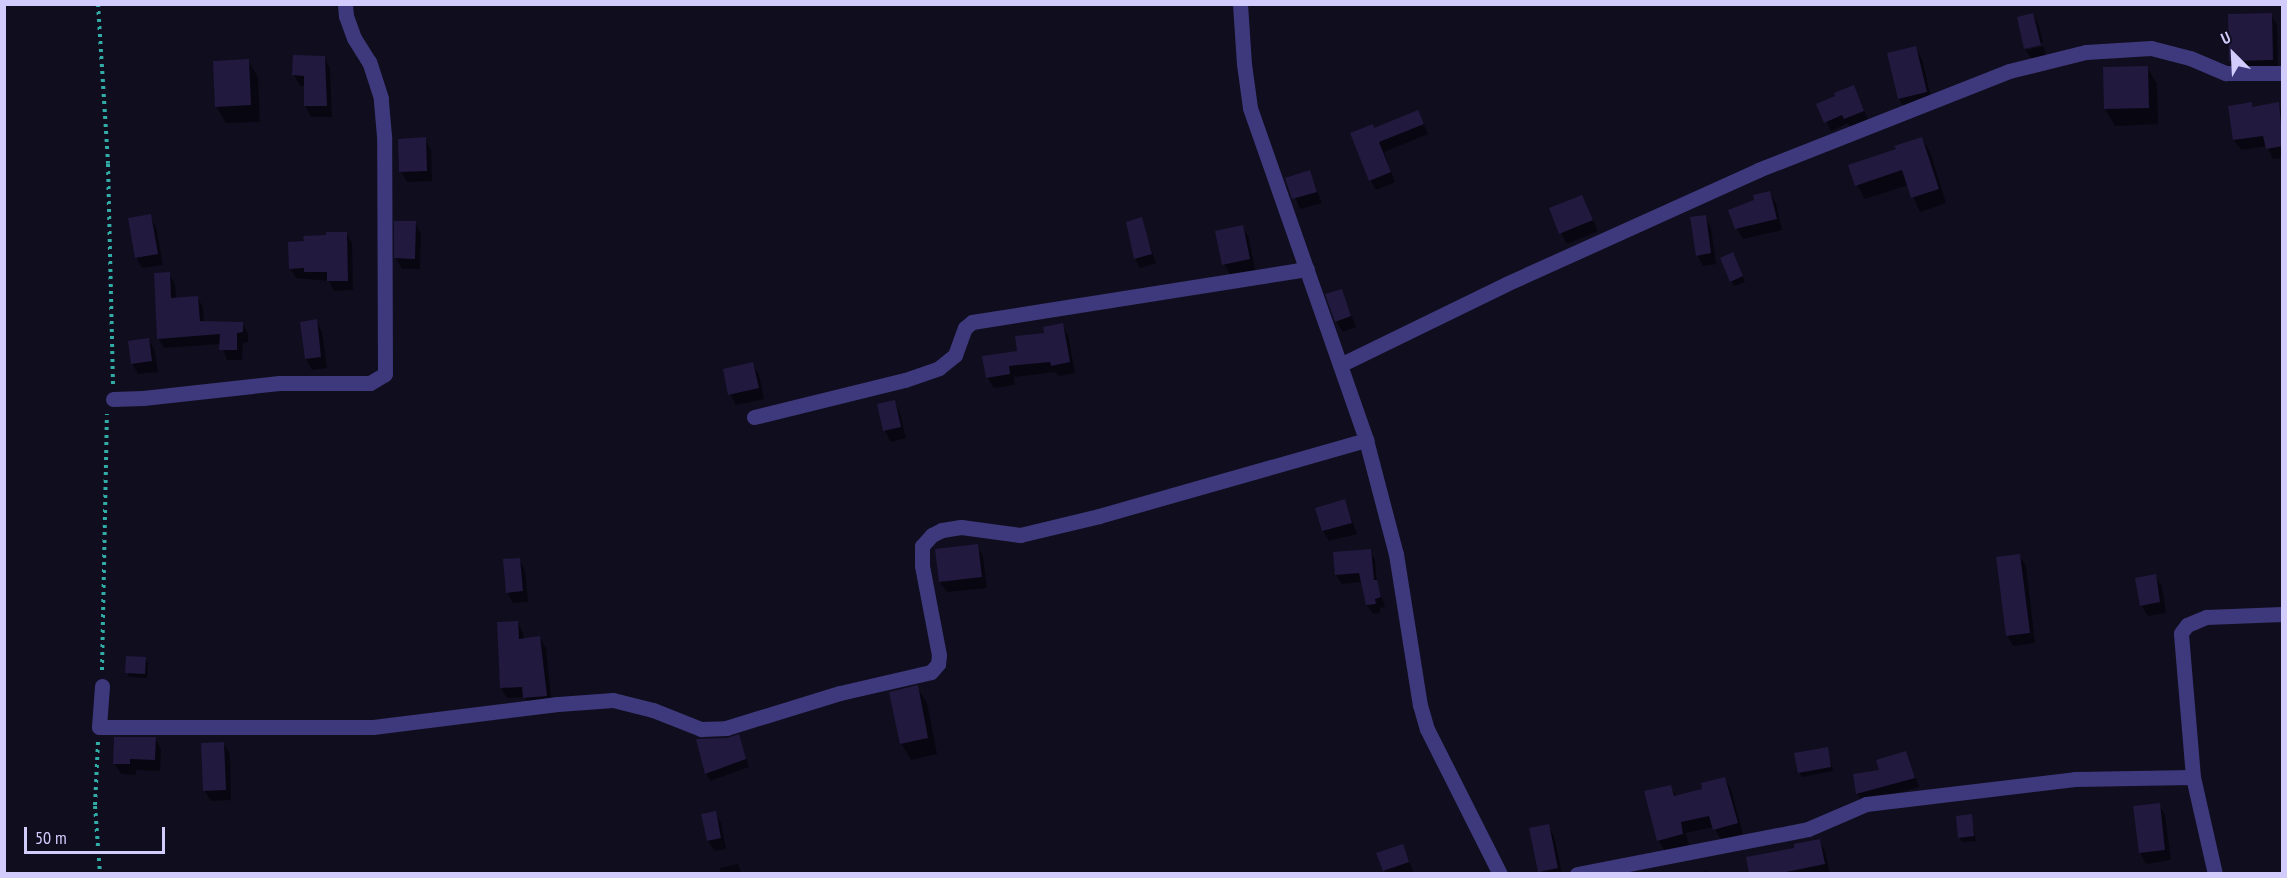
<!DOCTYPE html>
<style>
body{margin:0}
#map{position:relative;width:2287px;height:878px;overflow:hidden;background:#100d1e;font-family:"PT Sans Narrow",sans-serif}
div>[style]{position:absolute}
.shadow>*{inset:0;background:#0007}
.building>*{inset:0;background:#22193f}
.path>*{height:4px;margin-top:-2px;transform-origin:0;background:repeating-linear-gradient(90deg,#31aca7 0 3px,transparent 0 7.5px)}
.minor>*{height:15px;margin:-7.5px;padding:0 7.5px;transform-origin:7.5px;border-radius:7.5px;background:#3d397c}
span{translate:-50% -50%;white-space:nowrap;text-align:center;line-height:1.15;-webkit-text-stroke:4.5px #100d1e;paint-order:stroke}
.frame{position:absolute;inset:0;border:6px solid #d2ccfd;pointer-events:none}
.north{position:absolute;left:2203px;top:24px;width:60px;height:60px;-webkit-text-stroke:4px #100d1e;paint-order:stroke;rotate:336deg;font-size:16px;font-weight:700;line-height:24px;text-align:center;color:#d2ccfd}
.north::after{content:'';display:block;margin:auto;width:21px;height:27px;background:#d2ccfd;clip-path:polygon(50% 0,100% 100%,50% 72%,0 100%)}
.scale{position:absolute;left:24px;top:827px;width:141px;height:27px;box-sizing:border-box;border:3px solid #d2ccfd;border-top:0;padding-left:8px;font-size:18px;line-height:21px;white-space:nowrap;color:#d2ccfd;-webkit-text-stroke:4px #100d1e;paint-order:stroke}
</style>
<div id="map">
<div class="shadow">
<i style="clip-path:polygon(2271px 14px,2277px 25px,2278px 70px,2237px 71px,2230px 60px)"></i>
<i style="clip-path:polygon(2033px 15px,2039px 26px,2043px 43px,2027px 47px,2027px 50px,2044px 46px,2046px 56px,2032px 59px,2025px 49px)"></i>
<i style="clip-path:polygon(1915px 48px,1922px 59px,1932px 103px,1905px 110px,1899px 99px)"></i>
<i style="clip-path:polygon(324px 57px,330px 68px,332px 117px,311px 117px,305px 106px,305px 86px,300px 86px,294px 75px)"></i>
<i style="clip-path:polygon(248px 61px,258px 77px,260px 122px,226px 123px,216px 106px)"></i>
<i style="clip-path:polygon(2147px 67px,2157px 84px,2158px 124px,2115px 126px,2105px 109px,2104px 69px)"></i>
<i style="clip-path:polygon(1854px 87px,1868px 120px,1850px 127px,1848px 123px,1831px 131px,1818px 105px)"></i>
<i style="clip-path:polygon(2251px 104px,2254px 109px,2278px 104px,2282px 112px,2282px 158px,2273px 159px,2267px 146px,2241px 150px,2234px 140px)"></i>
<i style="clip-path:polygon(1423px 122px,1428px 134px,1384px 152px,1395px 182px,1376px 190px,1370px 180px,1374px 130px)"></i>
<i style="clip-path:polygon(1922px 138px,1930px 152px,1946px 203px,1920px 212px,1908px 185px,1865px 199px,1857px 185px,1897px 150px)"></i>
<i style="clip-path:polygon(425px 139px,431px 150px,432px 181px,407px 182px,401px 171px)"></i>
<i style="clip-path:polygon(1310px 172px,1322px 203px,1300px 209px,1287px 179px)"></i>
<i style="clip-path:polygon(1770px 193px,1776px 204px,1782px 230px,1743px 239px,1737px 229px)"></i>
<i style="clip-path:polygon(1582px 196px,1598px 231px,1567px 244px,1561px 233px)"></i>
<i style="clip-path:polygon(150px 216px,156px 227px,163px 265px,142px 268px,136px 257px)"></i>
<i style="clip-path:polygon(1705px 217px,1711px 228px,1716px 264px,1703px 266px,1697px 255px)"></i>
<i style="clip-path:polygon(1141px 219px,1156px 263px,1140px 268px,1135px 259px,1128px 223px)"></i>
<i style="clip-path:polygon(415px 223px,421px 234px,420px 269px,402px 269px,396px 258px)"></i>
<i style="clip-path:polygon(1242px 227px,1249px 238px,1255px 270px,1230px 275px,1224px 264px)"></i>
<i style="clip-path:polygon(346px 233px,352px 243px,353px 290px,334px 291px,329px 281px,296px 278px,290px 268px,305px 243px)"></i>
<i style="clip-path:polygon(1735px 259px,1745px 282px,1734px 286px,1731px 281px)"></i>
<i style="clip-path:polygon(169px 274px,175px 284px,176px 299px,197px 297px,203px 307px,204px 322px,242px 323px,248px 334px,248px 342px,243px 343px,242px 360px,227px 360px,221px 344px,164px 348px,158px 338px)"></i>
<i style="clip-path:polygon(1341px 290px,1356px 327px,1343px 332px,1336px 321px)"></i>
<i style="clip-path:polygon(316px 321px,322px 332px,327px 368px,312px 370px,306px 359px)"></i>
<i style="clip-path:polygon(1062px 324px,1068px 335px,1075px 373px,1059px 376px,1056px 372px,1014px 377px,1015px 385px,994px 388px,987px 377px,1019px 352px)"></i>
<i style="clip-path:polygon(149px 340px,155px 351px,158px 372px,138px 374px,132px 363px)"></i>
<i style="clip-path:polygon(752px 364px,759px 375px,764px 399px,736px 405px,730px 394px)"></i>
<i style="clip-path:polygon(894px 402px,900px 413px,906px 438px,891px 442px,885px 431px,879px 405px)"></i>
<i style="clip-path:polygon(1345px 501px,1357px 534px,1329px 541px,1323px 531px)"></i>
<i style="clip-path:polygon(977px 546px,983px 557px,987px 588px,947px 592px,940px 582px)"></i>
<i style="clip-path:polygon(1370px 551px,1375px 560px,1377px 583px,1385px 607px,1380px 608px,1380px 613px,1373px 614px,1367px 605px,1362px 582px,1342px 584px,1336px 575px)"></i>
<i style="clip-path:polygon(2019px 555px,2026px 566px,2035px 643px,2013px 646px,2007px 635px)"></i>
<i style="clip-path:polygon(519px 560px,525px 570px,528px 602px,513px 603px,507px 592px)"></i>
<i style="clip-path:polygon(2155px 576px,2162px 587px,2166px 613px,2148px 616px,2141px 605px)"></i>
<i style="clip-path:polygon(518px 623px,523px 633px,524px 640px,540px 638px,546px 648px,552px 705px,531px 708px,525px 697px,507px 698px,501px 688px,498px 624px)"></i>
<i style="clip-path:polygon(145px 658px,148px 663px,147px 678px,129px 677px,127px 672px)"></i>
<i style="clip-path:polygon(917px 687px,927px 703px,937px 754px,911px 760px,901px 743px)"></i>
<i style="clip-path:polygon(738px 736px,749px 767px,710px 781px,706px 773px,727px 739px)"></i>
<i style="clip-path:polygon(155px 738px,161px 749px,160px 771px,136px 770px,136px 775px,121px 774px,115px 764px)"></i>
<i style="clip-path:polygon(224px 744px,230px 754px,231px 800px,211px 801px,204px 790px)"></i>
<i style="clip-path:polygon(1827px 749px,1833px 771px,1802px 777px,1799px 772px)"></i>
<i style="clip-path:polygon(1905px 752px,1919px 787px,1863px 802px,1857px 793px)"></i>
<i style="clip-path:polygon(1725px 779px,1731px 789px,1743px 834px,1721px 840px,1714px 827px,1686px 833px,1689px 845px,1665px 851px,1658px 840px,1670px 786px,1676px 796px,1704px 790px)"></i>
<i style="clip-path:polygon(2159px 805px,2165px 815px,2171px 860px,2146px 864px,2140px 853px)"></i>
<i style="clip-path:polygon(715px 813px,721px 823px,726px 849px,715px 851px,708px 841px)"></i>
<i style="clip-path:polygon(1971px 815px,1976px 841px,1962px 842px,1959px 837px)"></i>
<i style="clip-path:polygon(1548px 826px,1554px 836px,1562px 874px,1539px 871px)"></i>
<i style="clip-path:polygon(1819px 840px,1825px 851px,1830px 874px,1750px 874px,1747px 858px,1796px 849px)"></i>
<i style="clip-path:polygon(1402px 846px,1414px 873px,1386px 874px,1384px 870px)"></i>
<i style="clip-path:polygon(738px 864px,742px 874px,721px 874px,720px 868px)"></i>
<i style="clip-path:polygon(1706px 871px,1708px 874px,1693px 874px)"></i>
</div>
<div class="building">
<i style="clip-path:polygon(2033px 13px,2041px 45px,2024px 49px,2017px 17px)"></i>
<i style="clip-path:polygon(2272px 13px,2273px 60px,2229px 61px,2228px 14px)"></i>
<i style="clip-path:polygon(1916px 46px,1927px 92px,1898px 99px,1887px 53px)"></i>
<i style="clip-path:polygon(293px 55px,325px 56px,327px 106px,304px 106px,304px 76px,292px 75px)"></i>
<i style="clip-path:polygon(249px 59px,251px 105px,215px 107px,213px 61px)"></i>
<i style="clip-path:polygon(2148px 66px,2149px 108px,2104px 109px,2103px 67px)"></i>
<i style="clip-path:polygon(1854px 85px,1864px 111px,1844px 119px,1842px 115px,1824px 123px,1816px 104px,1835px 96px,1834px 93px)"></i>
<i style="clip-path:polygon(2252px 102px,2252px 107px,2279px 102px,2283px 146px,2266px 149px,2263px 136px,2233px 140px,2228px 106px)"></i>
<i style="clip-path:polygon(1418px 110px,1424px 124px,1379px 142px,1391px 172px,1369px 181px,1350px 133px,1373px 124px,1374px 128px)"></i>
<i style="clip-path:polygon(426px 137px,427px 171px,399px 172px,398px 139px)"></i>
<i style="clip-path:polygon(1922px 137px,1939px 189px,1911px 198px,1902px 170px,1855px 186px,1848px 165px,1896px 149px,1894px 146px)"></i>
<i style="clip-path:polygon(1310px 170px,1317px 192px,1292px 199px,1285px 178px)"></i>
<i style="clip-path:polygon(1770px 191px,1777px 219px,1735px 229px,1728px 210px,1754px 200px,1753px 195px)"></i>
<i style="clip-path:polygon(1582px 195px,1593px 220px,1559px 234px,1549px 208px)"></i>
<i style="clip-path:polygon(151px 214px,158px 254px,135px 258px,128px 218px)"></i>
<i style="clip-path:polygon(1706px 215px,1711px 253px,1696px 256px,1690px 217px)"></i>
<i style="clip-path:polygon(1142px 217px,1152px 254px,1134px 259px,1126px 222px)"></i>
<i style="clip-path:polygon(394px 221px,416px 221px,415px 259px,394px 258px)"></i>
<i style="clip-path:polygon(1243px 225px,1250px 259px,1222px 265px,1215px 231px)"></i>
<i style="clip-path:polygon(326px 232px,347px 232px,348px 281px,327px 281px,327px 272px,304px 272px,304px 268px,289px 269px,288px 242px,304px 241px,303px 236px,326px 235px)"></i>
<i style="clip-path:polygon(1733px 252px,1743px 276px,1730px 282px,1720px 258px)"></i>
<i style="clip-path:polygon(170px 272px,171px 298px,198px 296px,200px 321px,243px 322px,243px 332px,237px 333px,237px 350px,219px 350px,220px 334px,157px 339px,154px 273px)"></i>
<i style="clip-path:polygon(1342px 289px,1351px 316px,1335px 322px,1325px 294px)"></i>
<i style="clip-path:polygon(317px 319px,321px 357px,305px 359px,300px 322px)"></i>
<i style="clip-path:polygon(1063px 323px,1070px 362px,1051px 366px,1050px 362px,1009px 366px,1010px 374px,986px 378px,982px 356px,1017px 351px,1015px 336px,1044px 333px,1043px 327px)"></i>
<i style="clip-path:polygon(149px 338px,152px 361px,131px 364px,128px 341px)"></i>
<i style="clip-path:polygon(753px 362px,759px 388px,728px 395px,723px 369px)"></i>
<i style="clip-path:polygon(895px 400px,901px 427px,883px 431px,877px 404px)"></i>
<i style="clip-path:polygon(1345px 499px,1352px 523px,1322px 531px,1315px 508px)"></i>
<i style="clip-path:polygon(978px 544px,982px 577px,939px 582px,935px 549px)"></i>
<i style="clip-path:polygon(1371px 549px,1374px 580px,1377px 580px,1381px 597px,1375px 599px,1376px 604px,1366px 605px,1359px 573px,1335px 575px,1333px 552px)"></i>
<i style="clip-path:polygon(2020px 554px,2030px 633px,2006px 636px,1996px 557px)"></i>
<i style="clip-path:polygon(520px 558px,523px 591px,506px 593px,503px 559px)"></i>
<i style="clip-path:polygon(2156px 574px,2160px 602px,2140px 606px,2135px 578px)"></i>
<i style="clip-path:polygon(518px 621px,519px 639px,540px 636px,547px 696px,523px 698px,522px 687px,500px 688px,497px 622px)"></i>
<i style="clip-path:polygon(126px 656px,146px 657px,145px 674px,125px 673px)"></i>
<i style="clip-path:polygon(918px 685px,928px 738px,900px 744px,889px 692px)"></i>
<i style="clip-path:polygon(739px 734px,746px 759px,705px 774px,696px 739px,727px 738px)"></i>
<i style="clip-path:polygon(114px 737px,156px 737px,155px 760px,130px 759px,130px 764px,113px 764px)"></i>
<i style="clip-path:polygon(224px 742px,226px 790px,203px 791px,201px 743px)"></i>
<i style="clip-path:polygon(1828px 747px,1831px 767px,1798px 773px,1794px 753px)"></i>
<i style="clip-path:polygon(1906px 751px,1915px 778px,1856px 794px,1853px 774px,1879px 770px,1876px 760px)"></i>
<i style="clip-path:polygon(1725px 777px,1738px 823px,1713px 830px,1709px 816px,1681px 822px,1683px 834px,1657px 841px,1644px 791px,1671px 785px,1674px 796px,1702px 789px,1701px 783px)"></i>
<i style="clip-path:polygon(2160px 803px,2165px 850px,2139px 853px,2133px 806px)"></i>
<i style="clip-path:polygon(716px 811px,721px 838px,707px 841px,701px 814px)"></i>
<i style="clip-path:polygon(1972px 814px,1974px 836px,1958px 838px,1956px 816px)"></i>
<i style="clip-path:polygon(1549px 824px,1558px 868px,1538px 872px,1529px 828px)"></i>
<i style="clip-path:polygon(1820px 839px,1825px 864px,1781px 873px,1749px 873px,1746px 857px,1794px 848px,1794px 844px)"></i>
<i style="clip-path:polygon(1403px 844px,1409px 862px,1383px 871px,1376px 853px)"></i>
</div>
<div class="path">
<i style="left:98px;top:4px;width:160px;rotate:86.4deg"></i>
<i style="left:108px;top:164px;width:220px;rotate:88.7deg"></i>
<i style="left:102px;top:670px;width:256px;rotate:-88.9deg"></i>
<i style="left:98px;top:742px;width:64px;rotate:92.7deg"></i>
<i style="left:95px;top:806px;width:68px;rotate:85.8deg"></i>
</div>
<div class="minor">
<i style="left:1240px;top:4px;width:60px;rotate:86.2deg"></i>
<i style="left:1244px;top:64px;width:44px;rotate:82.2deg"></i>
<i style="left:1250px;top:108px;width:352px;rotate:70.7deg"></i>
<i style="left:1366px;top:440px;width:118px;rotate:75.3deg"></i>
<i style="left:1396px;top:554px;width:153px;rotate:81deg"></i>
<i style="left:1420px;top:705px;width:25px;rotate:74deg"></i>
<i style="left:1427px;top:729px;width:162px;rotate:63.3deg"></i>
<i style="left:1340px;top:365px;width:185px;rotate:-26deg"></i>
<i style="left:1506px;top:284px;width:277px;rotate:-24.3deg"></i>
<i style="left:1758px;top:170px;width:270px;rotate:-21.5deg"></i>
<i style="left:2009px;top:71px;width:79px;rotate:-13.9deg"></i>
<i style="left:2086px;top:52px;width:65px;rotate:-3.5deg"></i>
<i style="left:2151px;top:48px;width:40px;rotate:14.4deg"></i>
<i style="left:2190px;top:58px;width:39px;rotate:23deg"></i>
<i style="left:2226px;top:73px;width:56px"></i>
<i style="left:113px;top:399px;width:30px;rotate:-2deg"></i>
<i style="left:143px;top:398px;width:137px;rotate:-6.3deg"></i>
<i style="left:279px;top:383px;width:91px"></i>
<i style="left:370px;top:383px;width:17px;rotate:-31deg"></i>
<i style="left:385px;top:374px;width:238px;rotate:-90.2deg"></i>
<i style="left:384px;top:136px;width:38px;rotate:-95deg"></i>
<i style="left:381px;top:98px;width:38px;rotate:-108deg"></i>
<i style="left:369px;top:62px;width:28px;rotate:-122deg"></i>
<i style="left:354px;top:38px;width:23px;rotate:-110deg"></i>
<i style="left:346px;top:16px;width:12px;rotate:-95deg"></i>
<i style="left:754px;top:417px;width:155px;rotate:-13.8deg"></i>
<i style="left:905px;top:380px;width:36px;rotate:-19deg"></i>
<i style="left:939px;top:368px;width:21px;rotate:-39deg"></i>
<i style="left:955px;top:355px;width:29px;rotate:-70deg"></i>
<i style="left:965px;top:328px;width:9px;rotate:-41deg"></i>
<i style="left:972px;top:322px;width:339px;rotate:-9deg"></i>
<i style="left:102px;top:686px;width:41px;rotate:94.2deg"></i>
<i style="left:99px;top:727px;width:274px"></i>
<i style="left:373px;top:727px;width:186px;rotate:-7.1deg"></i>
<i style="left:558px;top:704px;width:55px;rotate:-4.2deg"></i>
<i style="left:613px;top:700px;width:41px;rotate:14deg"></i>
<i style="left:653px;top:710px;width:52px;rotate:21.6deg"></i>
<i style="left:701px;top:729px;width:25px;rotate:-2deg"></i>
<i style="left:726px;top:728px;width:119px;rotate:-17.1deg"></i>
<i style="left:840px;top:693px;width:93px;rotate:-13deg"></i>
<i style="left:931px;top:672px;width:11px;rotate:-49deg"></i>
<i style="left:938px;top:664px;width:9px;rotate:-84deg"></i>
<i style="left:939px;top:655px;width:91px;rotate:-100.8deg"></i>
<i style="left:922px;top:566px;width:20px;rotate:-90deg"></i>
<i style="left:922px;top:546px;width:15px;rotate:-48deg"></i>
<i style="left:932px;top:535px;width:11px;rotate:-27deg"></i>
<i style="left:942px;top:530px;width:19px;rotate:-9deg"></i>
<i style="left:961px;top:527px;width:60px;rotate:7.7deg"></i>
<i style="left:1020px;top:535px;width:81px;rotate:-13.5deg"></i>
<i style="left:1099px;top:516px;width:278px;rotate:-15.9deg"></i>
<i style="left:2193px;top:777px;width:99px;rotate:77.2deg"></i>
<i style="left:1577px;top:874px;width:235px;rotate:-11deg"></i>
<i style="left:1808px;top:829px;width:63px;rotate:-23.3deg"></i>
<i style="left:1866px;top:804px;width:210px;rotate:-6.8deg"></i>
<i style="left:2075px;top:779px;width:118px;rotate:-1deg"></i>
<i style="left:2193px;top:777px;width:144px;rotate:-94.8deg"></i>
<i style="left:2181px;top:633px;width:10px;rotate:-53deg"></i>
<i style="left:2187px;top:625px;width:21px;rotate:-23deg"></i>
<i style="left:2206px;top:617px;width:76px;rotate:-2.3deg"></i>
</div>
<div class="frame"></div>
<div class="north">U</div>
<div class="scale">50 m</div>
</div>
